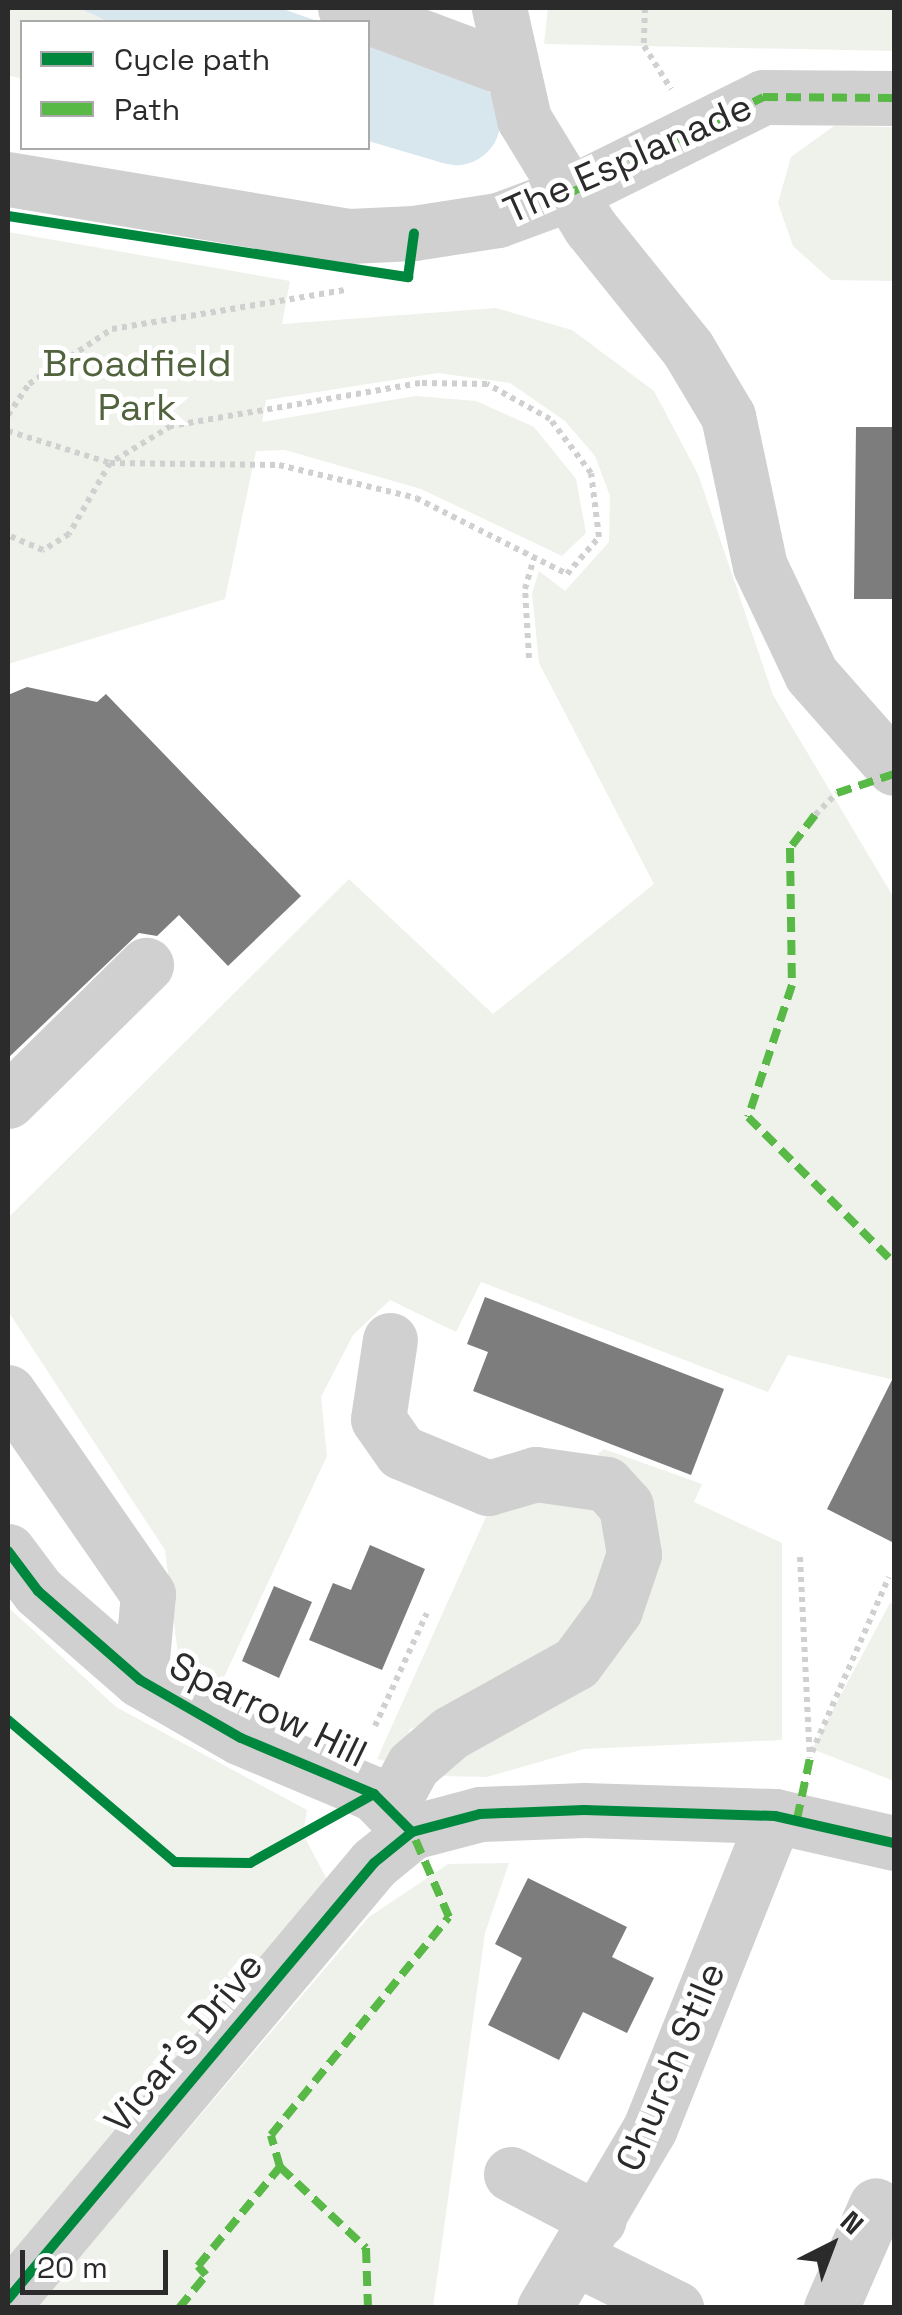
<!DOCTYPE html>
<style>
body{margin:0}
#map{position:relative;width:902px;height:2315px;overflow:hidden;background:#fff;font-family:"Space Grotesk",sans-serif}
div>[style]{position:absolute}
.green>*{inset:0;background:#eff2eb}
.water>*{inset:0;background:#d8e6ee}
.river>*{height:88px;margin:-44px;padding:0 44px;transform-origin:44px;border-radius:44px;background:#d8e6ee}
.building>*{inset:0;background:#7d7d7d}
.path>*{height:6px;margin-top:-3px;transform-origin:0;background:repeating-linear-gradient(90deg,#d0d0d0 0 5px,transparent 0 10px)}
.minor>*{height:55px;margin:-27.5px;padding:0 27.5px;transform-origin:27.5px;border-radius:27.5px;background:#d0d0d0}
.quiet>*{height:8px;margin-top:-4px;transform-origin:0;background:repeating-linear-gradient(90deg,#58b947 0 15px,transparent 0 23px)}
.cycleway>*{height:10px;margin:-5px;padding:0 5px;transform-origin:5px;border-radius:5px;background:#00873e}
span{translate:-50% -50%;white-space:nowrap;text-align:center;line-height:1.15;-webkit-text-stroke:10px #fff;paint-order:stroke}
.street-label{font-size:38px;color:#2b2b2b}
.park-label{font-size:38px;color:#51633d}
.frame{position:absolute;inset:0;border:10px solid #2b2b2b;pointer-events:none}
.legend{position:absolute;left:20px;top:20px;width:350px;height:130px;box-sizing:border-box;background:#fff;border:2px solid #aaa;margin:0;padding:12px 18px;list-style:none;font-size:30px;color:#2b2b2b}
.legend li{display:flex;align-items:center;gap:20px;height:50px}
.legend b{width:50px;border:2px solid #aaa}
.north{position:absolute;left:782px;top:2195px;width:100px;height:100px;-webkit-text-stroke:8px #fff;paint-order:stroke;rotate:42deg;font-size:28px;font-weight:700;line-height:40px;text-align:center;color:#2b2b2b}
.north::after{content:'';display:block;margin:auto;width:35px;height:45px;background:#2b2b2b;clip-path:polygon(50% 0,100% 100%,50% 72%,0 100%)}
.scale{position:absolute;left:20px;top:2250px;width:148px;height:45px;box-sizing:border-box;border:5px solid #2b2b2b;border-top:0;padding-left:12px;font-size:30px;line-height:35px;white-space:nowrap;color:#2b2b2b;-webkit-text-stroke:8px #fff;paint-order:stroke}
</style>
<div id="map">
<div class="green">
<i style="clip-path:polygon(8px 8px,79px 8px,109px 22px,22px 22px,22px 79px,8px 75px)"></i>
<i style="clip-path:polygon(548px 8px,894px 8px,894px 51px,544px 44px)"></i>
<i style="clip-path:polygon(834px 126px,894px 127px,894px 281px,831px 280px,793px 246px,778px 203px,791px 157px)"></i>
<i style="clip-path:polygon(8px 232px,290px 281px,282px 324px,496px 308px,572px 330px,654px 391px,698px 474px,773px 695px,894px 898px,894px 1380px,788px 1355px,768px 1392px,481px 1282px,456px 1332px,390px 1300px,353px 1335px,321px 1397px,327px 1456px,219px 1688px,179px 1663px,165px 1550px,8px 1311px,8px 1218px,349px 879px,493px 1014px,654px 884px,539px 663px,532px 593px,539px 571px,565px 591px,609px 542px,610px 496px,595px 456px,565px 421px,510px 383px,438px 373px,266px 400px,262px 422px,415px 396px,476px 401px,534px 427px,576px 479px,586px 533px,562px 556px,421px 489px,285px 450px,256px 451px,225px 599px,8px 664px)"></i>
<i style="clip-path:polygon(604px 1449px,702px 1484px,694px 1502px,782px 1543px,782px 1740px,584px 1749px,487px 1777px,444px 1776px,456px 1745px,581px 1663px,630px 1492px,598px 1454px)"></i>
<i style="clip-path:polygon(572px 1484px,609px 1527px,610px 1566px,595px 1608px,541px 1662px,448px 1719px,410px 1729px,398px 1764px,377px 1759px,494px 1499px)"></i>
<i style="clip-path:polygon(890px 1603px,894px 1605px,894px 1781px,812px 1749px)"></i>
<i style="clip-path:polygon(8px 1607px,116px 1707px,307px 1810px,303px 1834px,333px 1891px,8px 2261px)"></i>
<i style="clip-path:polygon(509px 1863px,485px 1933px,433px 2307px,36px 2308px,369px 1917px,448px 1864px)"></i>
</div>
<div class="water">
<i style="clip-path:polygon(79px 8px,280px 8px,320px 22px,109px 22px)"></i>
<i style="clip-path:polygon(368px 37px,463px 66px,446px 140px,368px 123px)"></i>
</div>
<div class="river">
<i style="left:368px;top:95px;width:92px;rotate:16.5deg"></i>
</div>
<div class="building">
<i style="clip-path:polygon(856px 427px,894px 427px,894px 599px,854px 599px)"></i>
<i style="clip-path:polygon(27px 687px,97px 702px,106px 694px,301px 896px,228px 966px,179px 915px,157px 936px,139px 933px,8px 1058px,8px 695px)"></i>
<i style="clip-path:polygon(485px 1297px,724px 1389px,691px 1475px,473px 1391px,488px 1352px,467px 1344px)"></i>
<i style="clip-path:polygon(894px 1376px,894px 1543px,827px 1509px)"></i>
<i style="clip-path:polygon(370px 1545px,425px 1569px,382px 1670px,309px 1640px,333px 1583px,351px 1590px)"></i>
<i style="clip-path:polygon(274px 1586px,312px 1602px,279px 1678px,242px 1661px)"></i>
<i style="clip-path:polygon(528px 1878px,627px 1927px,612px 1957px,654px 1978px,627px 2033px,583px 2012px,559px 2060px,488px 2025px,522px 1958px,495px 1944px)"></i>
</div>
<div class="path">
<i style="left:645px;top:8px;width:38px;rotate:92deg"></i>
<i style="left:644px;top:46px;width:51px;rotate:57.9deg"></i>
<i style="left:8px;top:415px;width:37px;rotate:-56deg"></i>
<i style="left:29px;top:384px;width:100px;rotate:-33.5deg"></i>
<i style="left:112px;top:329px;width:236px;rotate:-9.5deg"></i>
<i style="left:8px;top:431px;width:107px;rotate:17.4deg"></i>
<i style="left:110px;top:463px;width:169px;rotate:0.7deg"></i>
<i style="left:279px;top:465px;width:141px;rotate:13.5deg"></i>
<i style="left:416px;top:498px;width:169px;rotate:26.7deg"></i>
<i style="left:567px;top:574px;width:49px;rotate:-49.1deg"></i>
<i style="left:599px;top:537px;width:64px;rotate:-97.1deg"></i>
<i style="left:591px;top:473px;width:68px;rotate:-127.2deg"></i>
<i style="left:550px;top:419px;width:72px;rotate:-150.9deg"></i>
<i style="left:487px;top:384px;width:67px;rotate:-179.1deg"></i>
<i style="left:420px;top:383px;width:253px;rotate:170.2deg"></i>
<i style="left:171px;top:426px;width:71px;rotate:148.8deg"></i>
<i style="left:110px;top:463px;width:82px;rotate:120deg"></i>
<i style="left:69px;top:534px;width:31px;rotate:148deg"></i>
<i style="left:43px;top:550px;width:38px;rotate:-157deg"></i>
<i style="left:529px;top:658px;width:69px;rotate:-93.3deg"></i>
<i style="left:525px;top:589px;width:32px;rotate:-74deg"></i>
<i style="left:815px;top:815px;width:31px;rotate:-45deg"></i>
<i style="left:800px;top:1557px;width:201px;rotate:87.2deg"></i>
<i style="left:375px;top:1726px;width:124px;rotate:-65.3deg"></i>
<i style="left:812px;top:1752px;width:191px;rotate:-66.3deg"></i>
</div>
<div class="minor">
<i style="left:345px;top:8px;width:177px;rotate:20.5deg"></i>
<i style="left:499px;top:8px;width:114px;rotate:77.3deg"></i>
<i style="left:524px;top:119px;width:127px;rotate:58.6deg"></i>
<i style="left:590px;top:227px;width:156px;rotate:51.2deg"></i>
<i style="left:688px;top:349px;width:78px;rotate:59.2deg"></i>
<i style="left:728px;top:416px;width:153px;rotate:78deg"></i>
<i style="left:760px;top:566px;width:119px;rotate:64.7deg"></i>
<i style="left:811px;top:674px;width:125px;rotate:48.6deg"></i>
<i style="left:8px;top:179px;width:346px;rotate:9.5deg"></i>
<i style="left:349px;top:236px;width:65px;rotate:-2.6deg"></i>
<i style="left:414px;top:233px;width:85px;rotate:-8.8deg"></i>
<i style="left:498px;top:220px;width:75px;rotate:-20.4deg"></i>
<i style="left:568px;top:194px;width:218px;rotate:-26.4deg"></i>
<i style="left:763px;top:97px;width:131px;rotate:0.4deg"></i>
<i style="left:8px;top:1101px;width:194px;rotate:-44.6deg"></i>
<i style="left:8px;top:1392px;width:246px;rotate:55.3deg"></i>
<i style="left:148px;top:1594px;width:86px;rotate:95.3deg"></i>
<i style="left:8px;top:1551px;width:50px;rotate:53.1deg"></i>
<i style="left:38px;top:1591px;width:135px;rotate:41.1deg"></i>
<i style="left:140px;top:1680px;width:116px;rotate:29.9deg"></i>
<i style="left:241px;top:1738px;width:144px;rotate:22.8deg"></i>
<i style="left:374px;top:1794px;width:54px;rotate:45deg"></i>
<i style="left:412px;top:1832px;width:70px;rotate:-14.8deg"></i>
<i style="left:480px;top:1814px;width:104px;rotate:-2.2deg"></i>
<i style="left:584px;top:1810px;width:191px;rotate:1.8deg"></i>
<i style="left:775px;top:1816px;width:122px;rotate:12.8deg"></i>
<i style="left:389px;top:1809px;width:50px;rotate:-61.4deg"></i>
<i style="left:413px;top:1765px;width:49px;rotate:-40.9deg"></i>
<i style="left:450px;top:1733px;width:144px;rotate:-29.1deg"></i>
<i style="left:576px;top:1663px;width:66px;rotate:-53.7deg"></i>
<i style="left:615px;top:1610px;width:59px;rotate:-71.3deg"></i>
<i style="left:634px;top:1554px;width:49px;rotate:-99.5deg"></i>
<i style="left:626px;top:1506px;width:30px;rotate:-132deg"></i>
<i style="left:606px;top:1484px;width:71px;rotate:-171.9deg"></i>
<i style="left:536px;top:1474px;width:50px;rotate:163.7deg"></i>
<i style="left:488px;top:1488px;width:94px;rotate:-157.5deg"></i>
<i style="left:401px;top:1452px;width:40px;rotate:-124.9deg"></i>
<i style="left:378px;top:1419px;width:80px;rotate:-81.4deg"></i>
<i style="left:511px;top:2174px;width:99px;rotate:27.6deg"></i>
<i style="left:575px;top:2258px;width:113px;rotate:26.3deg"></i>
<i style="left:8px;top:2299px;width:569px;rotate:-49.99deg"></i>
<i style="left:374px;top:1863px;width:49px;rotate:-39.2deg"></i>
<i style="left:544px;top:2308px;width:209px;rotate:-59.5deg"></i>
<i style="left:650px;top:2128px;width:336px;rotate:-68.2deg"></i>
<i style="left:831px;top:2308px;width:112px;rotate:-66.4deg"></i>
</div>
<div class="quiet">
<i style="left:568px;top:194px;width:218px;rotate:-26.4deg"></i>
<i style="left:763px;top:97px;width:131px;rotate:0.4deg"></i>
<i style="left:837px;top:793px;width:60px;rotate:-18.4deg"></i>
<i style="left:815px;top:815px;width:41px;rotate:127.1deg"></i>
<i style="left:790px;top:848px;width:137px;rotate:89.2deg"></i>
<i style="left:792px;top:985px;width:139px;rotate:108.4deg"></i>
<i style="left:748px;top:1117px;width:206px;rotate:45deg"></i>
<i style="left:797px;top:1819px;width:62px;rotate:-78deg"></i>
<i style="left:280px;top:2167px;width:118px;rotate:43.3deg"></i>
<i style="left:366px;top:2248px;width:60px;rotate:88.1deg"></i>
<i style="left:179px;top:2308px;width:43px;rotate:-50.7deg"></i>
<i style="left:206px;top:2275px;width:12px;rotate:-132deg"></i>
<i style="left:198px;top:2266px;width:129px;rotate:-50.4deg"></i>
<i style="left:280px;top:2167px;width:33px;rotate:-106deg"></i>
<i style="left:271px;top:2135px;width:281px;rotate:-50.8deg"></i>
<i style="left:449px;top:1917px;width:93px;rotate:-113.5deg"></i>
</div>
<div class="cycleway">
<i style="left:8px;top:216px;width:405px;rotate:8.7deg"></i>
<i style="left:408px;top:277px;width:44px;rotate:-82.2deg"></i>
<i style="left:8px;top:1551px;width:50px;rotate:53.1deg"></i>
<i style="left:38px;top:1591px;width:135px;rotate:41.1deg"></i>
<i style="left:140px;top:1680px;width:116px;rotate:29.9deg"></i>
<i style="left:241px;top:1738px;width:144px;rotate:22.8deg"></i>
<i style="left:374px;top:1794px;width:54px;rotate:45deg"></i>
<i style="left:412px;top:1832px;width:70px;rotate:-14.8deg"></i>
<i style="left:480px;top:1814px;width:104px;rotate:-2.2deg"></i>
<i style="left:584px;top:1810px;width:191px;rotate:1.8deg"></i>
<i style="left:775px;top:1816px;width:122px;rotate:12.8deg"></i>
<i style="left:8px;top:1720px;width:219px;rotate:40.4deg"></i>
<i style="left:175px;top:1862px;width:75px;rotate:0.8deg"></i>
<i style="left:250px;top:1863px;width:142px;rotate:-29.1deg"></i>
<i style="left:8px;top:2299px;width:569px;rotate:-49.99deg"></i>
<i style="left:374px;top:1863px;width:49px;rotate:-39.2deg"></i>
</div>
<div class="street-label">
<span style="left:628px;top:159px;rotate:-24deg">The Esplanade</span>
<span style="left:268px;top:1710px;rotate:26deg">Sparrow Hill</span>
<span style="left:184px;top:2043px;rotate:-50deg">Vicar's Drive</span>
<span style="left:671px;top:2067px;rotate:-67deg">Church Stile</span>
</div>
<div class="park-label">
<span style="left:137px;top:386px">Broadfield<br>Park</span>
</div>
<div class="frame"></div>
<ul class="legend">
<li><b style="height:12px;background:#00873e"></b>Cycle path</li>
<li><b style="height:12px;background:#58b947"></b>Path</li>
</ul>
<div class="north">N</div>
<div class="scale">20 m</div>
</div>
